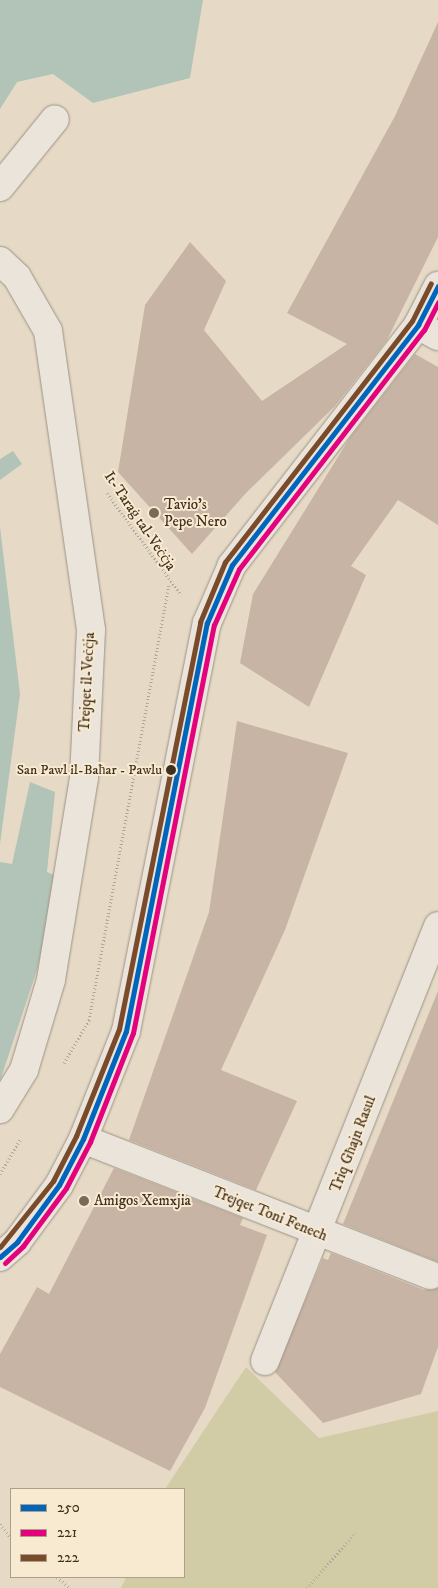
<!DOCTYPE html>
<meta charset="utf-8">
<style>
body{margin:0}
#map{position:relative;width:438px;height:1588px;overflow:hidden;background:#e6dac6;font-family:"IM FELL DW Pica",serif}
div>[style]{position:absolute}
.green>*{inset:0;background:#d1cca6}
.water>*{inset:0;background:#b2c4b7}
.building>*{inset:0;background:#c7b4a4}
.path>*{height:3px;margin-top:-1.5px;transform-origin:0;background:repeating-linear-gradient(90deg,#aca69c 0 1px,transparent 0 3.5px)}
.roads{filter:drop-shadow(0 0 1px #9c9285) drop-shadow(0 0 1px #9c9285)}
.minor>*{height:28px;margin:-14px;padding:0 14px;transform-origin:14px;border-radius:14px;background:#eae4da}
.bus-1>*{height:5px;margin:-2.5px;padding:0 2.5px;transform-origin:2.5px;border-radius:2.5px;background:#0065bd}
.bus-2>*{height:5px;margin:-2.5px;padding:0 2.5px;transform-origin:2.5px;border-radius:2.5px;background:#e5007d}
.bus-3>*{height:5px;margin:-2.5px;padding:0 2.5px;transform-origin:2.5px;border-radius:2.5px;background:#7a4b2a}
.dots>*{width:14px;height:14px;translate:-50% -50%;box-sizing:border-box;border:2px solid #f8e9d1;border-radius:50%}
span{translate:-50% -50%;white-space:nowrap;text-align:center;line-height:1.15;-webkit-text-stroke:4px #f8e9d1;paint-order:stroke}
.bus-label{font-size:14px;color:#3f2f1c}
.right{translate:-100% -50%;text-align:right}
.poi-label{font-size:15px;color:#3f2f1c}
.left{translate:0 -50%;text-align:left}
.street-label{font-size:15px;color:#3f2f1c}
.legend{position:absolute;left:10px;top:1488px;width:175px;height:90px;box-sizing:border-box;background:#f8e9d1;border:1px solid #ae9f89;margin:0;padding:6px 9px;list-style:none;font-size:15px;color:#3f2f1c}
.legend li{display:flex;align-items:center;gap:10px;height:25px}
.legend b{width:25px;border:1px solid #ae9f89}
</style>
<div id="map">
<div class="green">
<i style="clip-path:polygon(246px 1367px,319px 1438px,438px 1411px,438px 1588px,121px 1588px,126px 1577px,184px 1577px,184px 1489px,165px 1489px)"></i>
</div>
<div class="water">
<i style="clip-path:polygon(0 0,203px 0,190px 78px,93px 103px,53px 74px,17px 82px,0 109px)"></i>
<i style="clip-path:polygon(13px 451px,22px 464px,0 480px,0 459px)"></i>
<i style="clip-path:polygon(0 527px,20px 694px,0 844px)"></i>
<i style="clip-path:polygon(30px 782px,55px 792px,47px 872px,59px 877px,37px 970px,0 1081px,0 862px,12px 864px)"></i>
</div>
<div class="building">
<i style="clip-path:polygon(438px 22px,438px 237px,387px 340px,335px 406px,246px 493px,192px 554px,118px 472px,145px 305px,190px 242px,226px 281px,204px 330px,262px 401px,347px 344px,287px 313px,395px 116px)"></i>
<i style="clip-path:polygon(415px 354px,438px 367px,438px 525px,398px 500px,351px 566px,366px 575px,309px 707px,240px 663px,253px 594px,351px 436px)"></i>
<i style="clip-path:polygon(237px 721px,348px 753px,285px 930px,221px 1070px,297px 1101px,256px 1190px,129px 1140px,209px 912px)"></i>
<i style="clip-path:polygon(438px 991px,438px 1262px,343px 1224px)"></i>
<i style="clip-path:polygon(114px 1168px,243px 1218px,240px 1225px,267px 1235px,205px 1408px,170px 1471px,0 1387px,0 1354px,37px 1287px,49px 1294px)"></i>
<i style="clip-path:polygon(331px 1253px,424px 1290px,438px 1288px,438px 1347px,421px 1394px,323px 1423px,275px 1372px,323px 1258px,328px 1260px)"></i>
</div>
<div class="path">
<i style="left:107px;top:493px;width:126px;rotate:54deg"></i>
<i style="left:64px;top:1063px;width:50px;rotate:-59.8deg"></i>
<i style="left:89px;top:1020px;width:444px;rotate:-79.6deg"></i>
<i style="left:0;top:1174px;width:42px;rotate:-59.7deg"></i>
<i style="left:0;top:1524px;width:18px;rotate:52deg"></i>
<i style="left:57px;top:1577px;width:17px;rotate:40deg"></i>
<i style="left:307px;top:1588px;width:74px;rotate:-48.8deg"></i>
</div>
<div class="roads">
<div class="minor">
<i style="left:0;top:187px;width:87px;rotate:-51deg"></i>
<i style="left:0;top:261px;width:23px;rotate:43deg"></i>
<i style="left:17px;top:277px;width:62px;rotate:60.1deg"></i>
<i style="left:48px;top:331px;width:302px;rotate:81.8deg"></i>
<i style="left:91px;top:630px;width:148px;rotate:92.7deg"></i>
<i style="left:84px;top:778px;width:205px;rotate:99.3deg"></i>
<i style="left:51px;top:980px;width:94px;rotate:106.7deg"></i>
<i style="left:24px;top:1070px;width:46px;rotate:121.6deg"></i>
<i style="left:418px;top:325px;width:23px;rotate:29deg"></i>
<i style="left:83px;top:1139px;width:373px;rotate:21.4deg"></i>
<i style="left:0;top:1257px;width:23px;rotate:-41deg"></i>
<i style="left:17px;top:1242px;width:71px;rotate:-53.6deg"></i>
<i style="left:59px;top:1185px;width:52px;rotate:-62.4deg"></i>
<i style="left:83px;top:1139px;width:116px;rotate:-68.3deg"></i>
<i style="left:126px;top:1031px;width:416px;rotate:-78.8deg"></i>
<i style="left:207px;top:623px;width:63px;rotate:-66.7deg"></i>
<i style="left:232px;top:565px;width:304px;rotate:-52.2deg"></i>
<i style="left:418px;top:325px;width:44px;rotate:-62.9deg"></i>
<i style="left:265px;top:1361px;width:468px;rotate:-68.3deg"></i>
</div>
</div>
<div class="bus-1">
<i style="left:0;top:1257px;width:23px;rotate:-41deg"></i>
<i style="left:17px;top:1242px;width:71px;rotate:-53.6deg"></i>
<i style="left:59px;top:1185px;width:52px;rotate:-62.4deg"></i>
<i style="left:83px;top:1139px;width:116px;rotate:-68.3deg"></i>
<i style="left:126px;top:1031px;width:416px;rotate:-78.8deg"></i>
<i style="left:207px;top:623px;width:63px;rotate:-66.7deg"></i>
<i style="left:232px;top:565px;width:304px;rotate:-52.2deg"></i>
<i style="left:418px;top:325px;width:44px;rotate:-62.9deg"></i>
</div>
<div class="bus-2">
<i style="left:5px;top:1263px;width:25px;rotate:-43deg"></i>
<i style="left:23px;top:1246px;width:72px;rotate:-53.4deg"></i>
<i style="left:66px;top:1188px;width:52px;rotate:-62.4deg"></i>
<i style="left:90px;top:1142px;width:117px;rotate:-68.5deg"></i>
<i style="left:133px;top:1033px;width:416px;rotate:-78.8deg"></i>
<i style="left:214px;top:625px;width:61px;rotate:-65.9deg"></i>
<i style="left:239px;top:569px;width:302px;rotate:-52.3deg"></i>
<i style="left:424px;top:330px;width:31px;rotate:-63deg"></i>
</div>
<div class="bus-3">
<i style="left:0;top:1247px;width:85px;rotate:-51.2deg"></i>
<i style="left:53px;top:1181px;width:51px;rotate:-62.9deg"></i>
<i style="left:76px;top:1136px;width:115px;rotate:-68.1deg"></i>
<i style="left:119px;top:1029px;width:415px;rotate:-78.7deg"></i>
<i style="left:200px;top:622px;width:65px;rotate:-67.4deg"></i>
<i style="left:225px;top:562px;width:305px;rotate:-52.2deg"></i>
<i style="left:412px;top:321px;width:42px;rotate:-63.4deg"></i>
</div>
<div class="dots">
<i style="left:154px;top:513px;background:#796b58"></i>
<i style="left:171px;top:770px;background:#3f2f1c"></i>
<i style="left:84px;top:1201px;background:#796b58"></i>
</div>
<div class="bus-label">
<span class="right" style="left:162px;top:770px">San Pawl il-Baħar - Pawlu</span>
</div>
<div class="poi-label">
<span class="left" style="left:164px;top:513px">Tavio's<br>Pepe Nero</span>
<span class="left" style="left:94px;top:1201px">Amigos Xemxjia</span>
</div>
<div class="street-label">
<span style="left:140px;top:521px;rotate:56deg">It-Taraġ tal-Veċċja</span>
<span style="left:87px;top:682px;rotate:-87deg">Trejqet il-Veċċja</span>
<span style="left:353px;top:1144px;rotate:-69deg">Triq Għajn Rasul</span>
<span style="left:270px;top:1214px;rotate:22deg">Trejqet Toni Fenech</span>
</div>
<ul class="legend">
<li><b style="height:6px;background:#0065bd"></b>250</li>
<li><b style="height:6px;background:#e5007d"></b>221</li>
<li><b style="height:6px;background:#7a4b2a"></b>222</li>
</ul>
</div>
